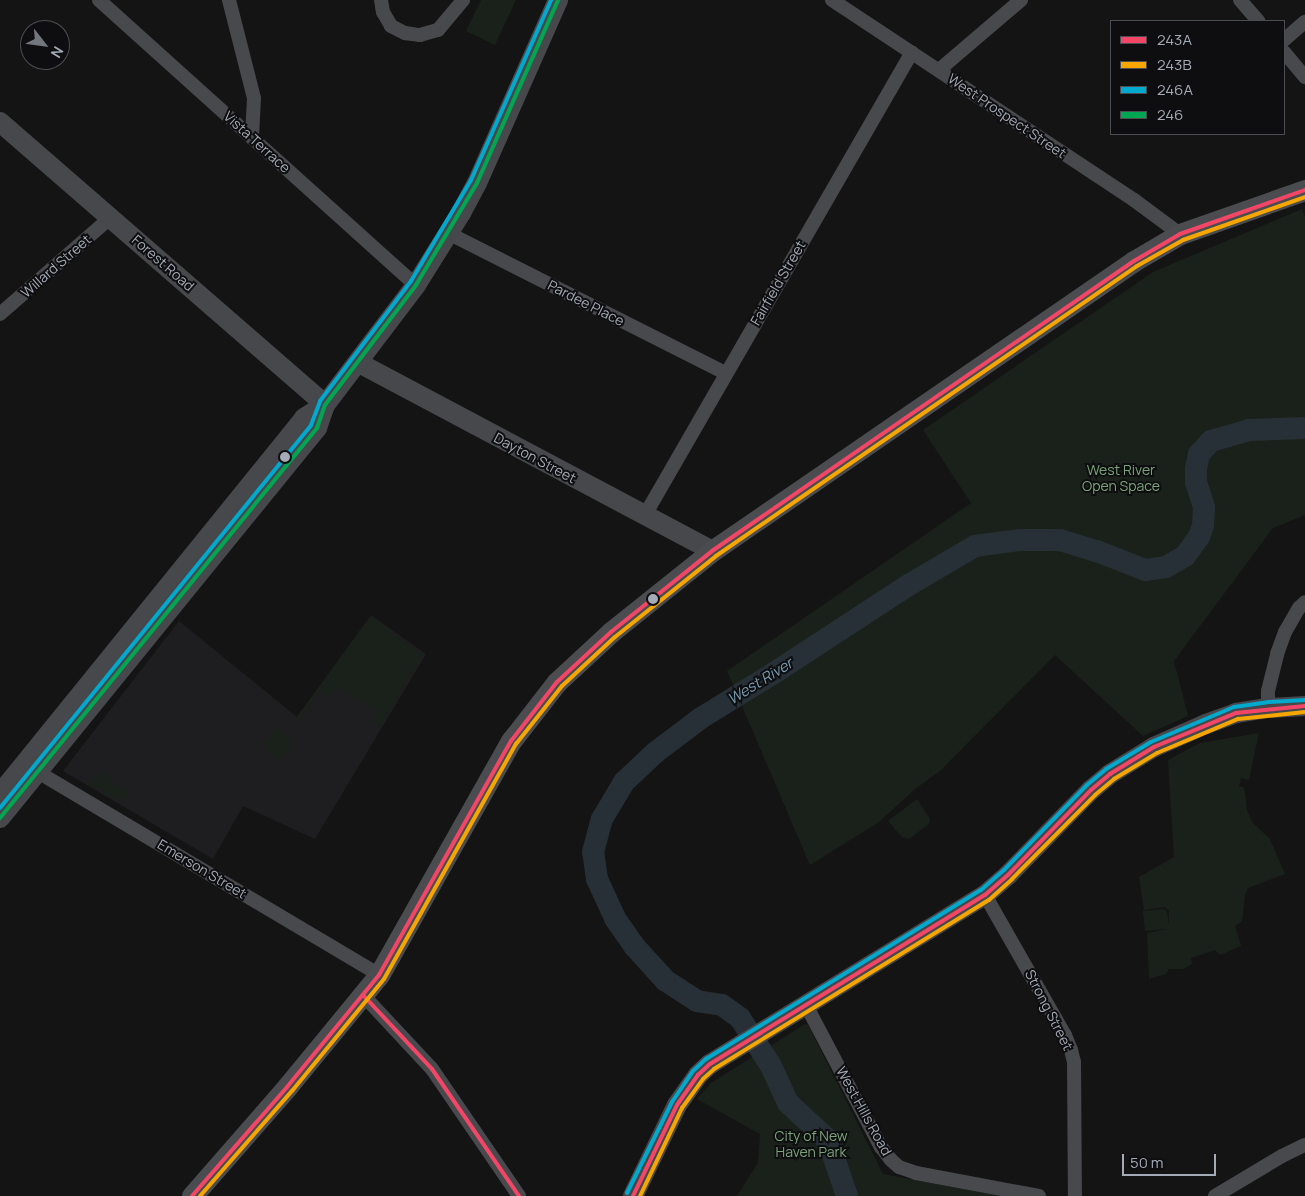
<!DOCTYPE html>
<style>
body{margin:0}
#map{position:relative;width:1305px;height:1196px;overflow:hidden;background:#141414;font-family:Manrope,sans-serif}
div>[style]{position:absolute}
.built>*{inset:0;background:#1e1e20}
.green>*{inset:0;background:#1a211a}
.river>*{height:22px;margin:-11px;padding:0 11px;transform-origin:11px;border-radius:11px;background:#273036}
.street>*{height:14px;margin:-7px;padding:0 7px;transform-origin:7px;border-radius:7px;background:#48494d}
.secondary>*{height:20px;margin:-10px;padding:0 10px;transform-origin:10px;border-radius:10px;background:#46484b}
.primary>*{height:21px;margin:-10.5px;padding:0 10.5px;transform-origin:10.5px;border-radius:10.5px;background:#4a4c4f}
.bus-1>*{height:4px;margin:-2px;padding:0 2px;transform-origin:2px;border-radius:2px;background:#f34667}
.bus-2>*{height:4px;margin:-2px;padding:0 2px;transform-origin:2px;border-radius:2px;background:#f7a600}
.bus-3>*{height:4px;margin:-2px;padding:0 2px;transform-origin:2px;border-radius:2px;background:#00a9ce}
.bus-4>*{height:4px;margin:-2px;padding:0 2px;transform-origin:2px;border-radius:2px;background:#00a651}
.dots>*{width:14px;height:14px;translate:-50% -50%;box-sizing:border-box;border:2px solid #0e0e10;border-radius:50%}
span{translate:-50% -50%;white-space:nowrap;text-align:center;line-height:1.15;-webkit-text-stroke:4px #0e0e10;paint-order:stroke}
.street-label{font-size:14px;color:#a4abb6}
.park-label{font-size:14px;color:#7ba27a}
.water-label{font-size:15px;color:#799db3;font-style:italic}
.legend{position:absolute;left:1110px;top:20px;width:175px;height:115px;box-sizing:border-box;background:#0e0e10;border:1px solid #4a4d52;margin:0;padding:6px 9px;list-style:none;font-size:15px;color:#a4abb6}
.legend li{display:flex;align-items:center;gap:10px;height:25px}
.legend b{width:25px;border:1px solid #4a4d52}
.north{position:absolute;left:20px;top:20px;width:50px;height:50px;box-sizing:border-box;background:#0e0e10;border:1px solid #4a4d52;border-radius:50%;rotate:120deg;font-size:14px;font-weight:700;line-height:20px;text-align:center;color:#a4abb6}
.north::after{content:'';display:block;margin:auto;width:18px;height:22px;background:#72767d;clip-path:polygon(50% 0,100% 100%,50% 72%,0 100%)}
.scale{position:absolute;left:1122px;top:1154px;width:94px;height:22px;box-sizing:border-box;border:2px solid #a4abb6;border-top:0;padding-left:6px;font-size:15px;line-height:18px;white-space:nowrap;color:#a4abb6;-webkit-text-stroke:4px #0e0e10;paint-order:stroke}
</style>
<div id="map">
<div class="built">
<i style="clip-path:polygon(371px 615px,426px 654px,315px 839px,243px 806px,213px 859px,63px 771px,179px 621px,297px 717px)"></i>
</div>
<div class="green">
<i style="clip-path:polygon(481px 0,516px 0,495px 45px,466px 31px)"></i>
<i style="clip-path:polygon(1302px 209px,1305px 217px,1305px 515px,1273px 528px,1174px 661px,1188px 716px,1143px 736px,1055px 655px,940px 771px,915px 789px,879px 822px,810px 865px,727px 671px,971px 503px,923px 430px,1153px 272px)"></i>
<i style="clip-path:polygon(371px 616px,422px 655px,379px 728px,372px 722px,377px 710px,336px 687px,330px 697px,320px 691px,300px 722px,296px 718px)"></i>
<i style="clip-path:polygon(275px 730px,279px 730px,292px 740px,292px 745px,281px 758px,277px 759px,265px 748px,264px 743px)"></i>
<i style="clip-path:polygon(1259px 733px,1249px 780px,1241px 778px,1239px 787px,1243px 787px,1245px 792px,1247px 810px,1252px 822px,1270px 839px,1285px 874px,1248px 888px,1245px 895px,1242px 921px,1235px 926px,1241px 946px,1220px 955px,1215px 950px,1191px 958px,1192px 964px,1183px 969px,1169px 969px,1166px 974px,1149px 979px,1147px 933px,1167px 929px,1145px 931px,1143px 911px,1164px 909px,1167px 911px,1169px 924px,1169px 911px,1165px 907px,1144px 910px,1139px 877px,1174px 857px,1168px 760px,1200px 743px)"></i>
<i style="clip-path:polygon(101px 771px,129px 794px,123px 802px,90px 785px)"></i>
<i style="clip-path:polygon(917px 799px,930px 819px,929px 824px,909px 839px,902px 837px,888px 821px)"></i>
<i style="clip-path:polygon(805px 1024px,808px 1025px,883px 1174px,1001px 1196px,737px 1196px,758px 1163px,760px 1134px,697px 1099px,711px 1083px)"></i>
</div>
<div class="river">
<i style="left:847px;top:1196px;width:50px;rotate:-108.8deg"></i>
<i style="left:831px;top:1149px;width:13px;rotate:-117deg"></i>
<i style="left:825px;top:1137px;width:50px;rotate:-137.4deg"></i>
<i style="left:788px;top:1103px;width:41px;rotate:-114.7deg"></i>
<i style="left:771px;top:1066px;width:57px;rotate:-122.9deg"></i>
<i style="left:740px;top:1018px;width:22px;rotate:-144deg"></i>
<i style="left:722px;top:1005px;width:25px;rotate:-171deg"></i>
<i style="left:697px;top:1001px;width:38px;rotate:-147deg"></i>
<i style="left:665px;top:980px;width:45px;rotate:-132.3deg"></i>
<i style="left:635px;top:947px;width:35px;rotate:-125deg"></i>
<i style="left:615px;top:918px;width:43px;rotate:-114.8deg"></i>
<i style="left:597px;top:879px;width:27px;rotate:-98deg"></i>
<i style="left:593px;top:852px;width:34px;rotate:-75deg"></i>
<i style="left:602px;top:819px;width:43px;rotate:-59.3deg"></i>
<i style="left:624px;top:782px;width:44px;rotate:-43.2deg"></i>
<i style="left:656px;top:752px;width:56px;rotate:-37.1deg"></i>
<i style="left:701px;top:718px;width:86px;rotate:-31.7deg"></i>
<i style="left:774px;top:673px;width:159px;rotate:-33.2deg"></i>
<i style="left:907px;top:586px;width:79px;rotate:-30.5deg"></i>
<i style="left:975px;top:546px;width:44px;rotate:-7.8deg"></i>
<i style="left:1019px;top:540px;width:41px"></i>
<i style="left:1060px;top:540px;width:39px;rotate:17deg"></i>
<i style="left:1097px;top:551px;width:52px;rotate:21.6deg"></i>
<i style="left:1145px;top:570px;width:21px;rotate:-8deg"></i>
<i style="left:1166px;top:567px;width:22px;rotate:-30deg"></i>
<i style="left:1185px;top:556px;width:24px;rotate:-54deg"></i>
<i style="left:1199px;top:537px;width:12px;rotate:-70deg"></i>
<i style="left:1203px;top:526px;width:19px;rotate:-87deg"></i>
<i style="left:1204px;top:507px;width:25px;rotate:-108deg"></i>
<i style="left:1196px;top:483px;width:14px;rotate:-90deg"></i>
<i style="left:1196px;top:469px;width:15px;rotate:-79deg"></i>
<i style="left:1199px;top:454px;width:18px;rotate:-47deg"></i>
<i style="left:1211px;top:441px;width:40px;rotate:-16deg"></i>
<i style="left:1249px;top:430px;width:56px;rotate:-2deg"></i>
</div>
<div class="street">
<i style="left:99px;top:0;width:426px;rotate:42deg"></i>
<i style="left:229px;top:0;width:101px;rotate:75.7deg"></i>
<i style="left:254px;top:98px;width:40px;rotate:92.9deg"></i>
<i style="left:381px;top:0;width:12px;rotate:81deg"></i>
<i style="left:383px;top:12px;width:16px;rotate:60deg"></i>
<i style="left:391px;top:26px;width:16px;rotate:27deg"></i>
<i style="left:405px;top:33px;width:15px;rotate:8deg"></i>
<i style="left:420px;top:35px;width:19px;rotate:-16deg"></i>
<i style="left:438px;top:30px;width:39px;rotate:-50deg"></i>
<i style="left:832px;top:0;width:362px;rotate:33.5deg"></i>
<i style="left:1134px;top:200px;width:57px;rotate:36.5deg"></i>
<i style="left:1240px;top:0;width:28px;rotate:49deg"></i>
<i style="left:1284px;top:40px;width:28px;rotate:-41deg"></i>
<i style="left:1284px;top:52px;width:33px;rotate:50deg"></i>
<i style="left:939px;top:70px;width:108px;rotate:-40.5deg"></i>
<i style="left:448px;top:233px;width:310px;rotate:26.8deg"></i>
<i style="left:0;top:314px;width:146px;rotate:-41.1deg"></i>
<i style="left:645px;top:515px;width:534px;rotate:-60.03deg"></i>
<i style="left:1268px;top:708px;width:17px;rotate:-90deg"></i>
<i style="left:1268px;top:691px;width:38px;rotate:-76deg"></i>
<i style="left:1277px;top:654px;width:23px;rotate:-70deg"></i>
<i style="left:1285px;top:632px;width:28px;rotate:-60deg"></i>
<i style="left:1299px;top:608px;width:8px;rotate:-45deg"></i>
<i style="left:31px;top:768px;width:405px;rotate:30.7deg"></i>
<i style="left:985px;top:895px;width:161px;rotate:60.3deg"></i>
<i style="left:1065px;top:1035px;width:16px;rotate:68deg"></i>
<i style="left:1071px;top:1050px;width:12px;rotate:76deg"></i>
<i style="left:1074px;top:1062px;width:134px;rotate:89.6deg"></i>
<i style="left:363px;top:995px;width:101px;rotate:47deg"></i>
<i style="left:432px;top:1069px;width:154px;rotate:55.6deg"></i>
<i style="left:806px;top:1005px;width:161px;rotate:62.2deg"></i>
<i style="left:881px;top:1147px;width:16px;rotate:52deg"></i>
<i style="left:891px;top:1160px;width:11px;rotate:41deg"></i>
<i style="left:899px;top:1167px;width:18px;rotate:19deg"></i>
<i style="left:916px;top:1173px;width:125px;rotate:10.6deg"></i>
<i style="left:1215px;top:1196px;width:78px;rotate:-30.8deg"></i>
<i style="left:1282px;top:1156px;width:25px;rotate:-26deg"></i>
</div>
<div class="secondary">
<i style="left:0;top:122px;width:431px;rotate:41deg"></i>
<i style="left:359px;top:363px;width:400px;rotate:28deg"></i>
<i style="left:0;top:794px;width:484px;rotate:-51deg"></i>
<i style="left:304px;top:418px;width:25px;rotate:-32deg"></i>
<i style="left:0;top:818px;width:503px;rotate:-50.9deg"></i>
<i style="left:317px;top:428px;width:24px;rotate:-71deg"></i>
<i style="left:325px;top:405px;width:151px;rotate:-52.8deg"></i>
<i style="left:416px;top:285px;width:85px;rotate:-58deg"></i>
<i style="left:461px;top:213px;width:34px;rotate:-62deg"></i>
<i style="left:477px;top:183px;width:200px;rotate:-66.1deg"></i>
<i style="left:633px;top:1196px;width:101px;rotate:-64.2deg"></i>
<i style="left:677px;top:1105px;width:37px;rotate:-55deg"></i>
<i style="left:698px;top:1075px;width:16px;rotate:-43deg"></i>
<i style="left:710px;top:1064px;width:323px;rotate:-31.6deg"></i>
<i style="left:985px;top:895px;width:30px;rotate:-41deg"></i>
<i style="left:1008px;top:875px;width:119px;rotate:-45.7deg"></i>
<i style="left:1091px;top:790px;width:25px;rotate:-40deg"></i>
<i style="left:1110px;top:774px;width:52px;rotate:-31.5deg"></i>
<i style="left:1154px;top:747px;width:57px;rotate:-23.9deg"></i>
<i style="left:1206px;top:724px;width:32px;rotate:-20deg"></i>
<i style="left:1236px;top:713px;width:32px;rotate:-9deg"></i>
<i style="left:1268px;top:708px;width:37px;rotate:-3deg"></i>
</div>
<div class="primary">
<i style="left:192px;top:1196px;width:145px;rotate:-48.9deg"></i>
<i style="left:287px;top:1087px;width:145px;rotate:-50.6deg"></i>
<i style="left:379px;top:975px;width:269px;rotate:-60.6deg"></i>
<i style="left:511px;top:741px;width:75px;rotate:-52.1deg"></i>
<i style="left:557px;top:682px;width:74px;rotate:-42.8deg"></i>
<i style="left:611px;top:632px;width:129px;rotate:-38.7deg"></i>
<i style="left:712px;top:551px;width:512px;rotate:-34.5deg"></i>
<i style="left:1134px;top:261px;width:53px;rotate:-30.4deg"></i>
<i style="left:1180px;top:234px;width:133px;rotate:-19.4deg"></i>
</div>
<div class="bus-1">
<i style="left:363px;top:995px;width:101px;rotate:47deg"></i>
<i style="left:432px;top:1069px;width:154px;rotate:55.6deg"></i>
<i style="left:192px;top:1196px;width:145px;rotate:-48.9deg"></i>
<i style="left:287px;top:1087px;width:145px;rotate:-50.6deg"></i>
<i style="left:379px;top:975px;width:269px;rotate:-60.6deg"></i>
<i style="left:511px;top:741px;width:75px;rotate:-52.1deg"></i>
<i style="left:557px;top:682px;width:74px;rotate:-42.8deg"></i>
<i style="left:611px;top:632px;width:129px;rotate:-38.7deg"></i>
<i style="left:712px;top:551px;width:512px;rotate:-34.5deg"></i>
<i style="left:1134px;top:261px;width:53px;rotate:-30.4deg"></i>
<i style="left:1180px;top:234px;width:133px;rotate:-19.4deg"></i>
<i style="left:633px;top:1196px;width:101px;rotate:-64.2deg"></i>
<i style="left:677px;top:1105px;width:37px;rotate:-55deg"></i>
<i style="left:698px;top:1075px;width:16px;rotate:-43deg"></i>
<i style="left:710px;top:1064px;width:323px;rotate:-31.6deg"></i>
<i style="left:985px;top:895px;width:30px;rotate:-41deg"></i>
<i style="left:1008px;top:875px;width:119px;rotate:-45.7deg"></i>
<i style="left:1091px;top:790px;width:25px;rotate:-40deg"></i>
<i style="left:1110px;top:774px;width:52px;rotate:-31.5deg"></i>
<i style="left:1154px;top:747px;width:89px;rotate:-22.5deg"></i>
<i style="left:1236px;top:713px;width:69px;rotate:-5.8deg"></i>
</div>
<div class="bus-2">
<i style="left:200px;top:1196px;width:140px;rotate:-48.8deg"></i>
<i style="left:292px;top:1091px;width:145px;rotate:-50.6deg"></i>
<i style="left:384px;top:979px;width:270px;rotate:-60.7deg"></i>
<i style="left:516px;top:744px;width:74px;rotate:-51.6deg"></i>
<i style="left:562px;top:686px;width:72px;rotate:-42.8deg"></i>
<i style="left:615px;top:637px;width:129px;rotate:-38.7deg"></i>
<i style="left:716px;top:556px;width:511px;rotate:-34.56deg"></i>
<i style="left:1137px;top:266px;width:53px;rotate:-29.5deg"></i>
<i style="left:1183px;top:240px;width:129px;rotate:-19.4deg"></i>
<i style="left:640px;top:1196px;width:98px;rotate:-64.5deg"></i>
<i style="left:682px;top:1108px;width:36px;rotate:-54deg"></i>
<i style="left:703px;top:1079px;width:15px;rotate:-42deg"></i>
<i style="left:714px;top:1069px;width:323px;rotate:-31.6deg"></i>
<i style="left:989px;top:900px;width:31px;rotate:-42deg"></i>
<i style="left:1012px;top:879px;width:118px;rotate:-45.3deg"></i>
<i style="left:1095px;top:795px;width:25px;rotate:-40deg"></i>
<i style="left:1114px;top:779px;width:50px;rotate:-31.2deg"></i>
<i style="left:1157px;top:753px;width:88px;rotate:-22.8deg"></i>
<i style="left:1238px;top:719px;width:67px;rotate:-6deg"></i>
</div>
<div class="bus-3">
<i style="left:0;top:808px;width:493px;rotate:-50.9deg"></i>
<i style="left:311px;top:425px;width:26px;rotate:-69deg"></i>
<i style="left:320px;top:401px;width:151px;rotate:-52.8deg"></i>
<i style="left:411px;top:281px;width:117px;rotate:-59.3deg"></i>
<i style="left:471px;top:180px;width:197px;rotate:-66deg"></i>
<i style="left:627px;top:1193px;width:102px;rotate:-63.7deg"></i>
<i style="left:672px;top:1102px;width:37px;rotate:-56deg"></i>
<i style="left:693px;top:1071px;width:18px;rotate:-43deg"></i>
<i style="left:706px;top:1059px;width:323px;rotate:-31.6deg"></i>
<i style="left:981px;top:890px;width:30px;rotate:-41deg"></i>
<i style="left:1004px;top:870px;width:119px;rotate:-45.7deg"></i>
<i style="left:1087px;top:785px;width:25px;rotate:-40deg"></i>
<i style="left:1106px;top:769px;width:52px;rotate:-31deg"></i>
<i style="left:1151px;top:742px;width:90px;rotate:-22.9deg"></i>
<i style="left:1234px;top:707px;width:34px;rotate:-8deg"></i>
<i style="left:1268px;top:702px;width:37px;rotate:-3deg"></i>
</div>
<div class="bus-4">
<i style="left:0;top:818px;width:503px;rotate:-50.9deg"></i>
<i style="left:317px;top:428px;width:24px;rotate:-71deg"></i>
<i style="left:325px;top:405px;width:151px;rotate:-52.8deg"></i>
<i style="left:416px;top:285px;width:119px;rotate:-59.1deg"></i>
<i style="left:477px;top:183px;width:200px;rotate:-66.1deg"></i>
</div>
<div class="dots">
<i style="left:285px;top:457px;background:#a4abb6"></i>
<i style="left:653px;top:599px;background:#a4abb6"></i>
</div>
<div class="street-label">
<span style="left:1007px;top:116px;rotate:34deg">West Prospect Street</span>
<span style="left:257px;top:142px;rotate:42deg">Vista Terrace</span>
<span style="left:163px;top:263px;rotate:41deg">Forest Road</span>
<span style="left:56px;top:266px;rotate:-41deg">Willard Street</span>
<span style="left:778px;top:283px;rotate:-60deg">Fairfield Street</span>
<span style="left:586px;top:303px;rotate:27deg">Pardee Place</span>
<span style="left:535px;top:458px;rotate:28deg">Dayton Street</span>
<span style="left:202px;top:869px;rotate:31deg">Emerson Street</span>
<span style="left:1049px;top:1010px;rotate:63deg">Strong Street</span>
<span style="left:864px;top:1111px;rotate:61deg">West Hills Road</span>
</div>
<div class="park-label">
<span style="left:1121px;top:478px">West River<br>Open Space</span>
<span style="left:811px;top:1144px">City of New<br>Haven Park</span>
</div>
<div class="water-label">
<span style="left:760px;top:681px;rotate:-32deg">West River</span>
</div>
<ul class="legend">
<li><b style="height:6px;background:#f34667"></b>243A</li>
<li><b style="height:6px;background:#f7a600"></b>243B</li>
<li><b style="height:6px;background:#00a9ce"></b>246A</li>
<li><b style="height:6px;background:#00a651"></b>246</li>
</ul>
<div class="north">N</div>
<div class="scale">50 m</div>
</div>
